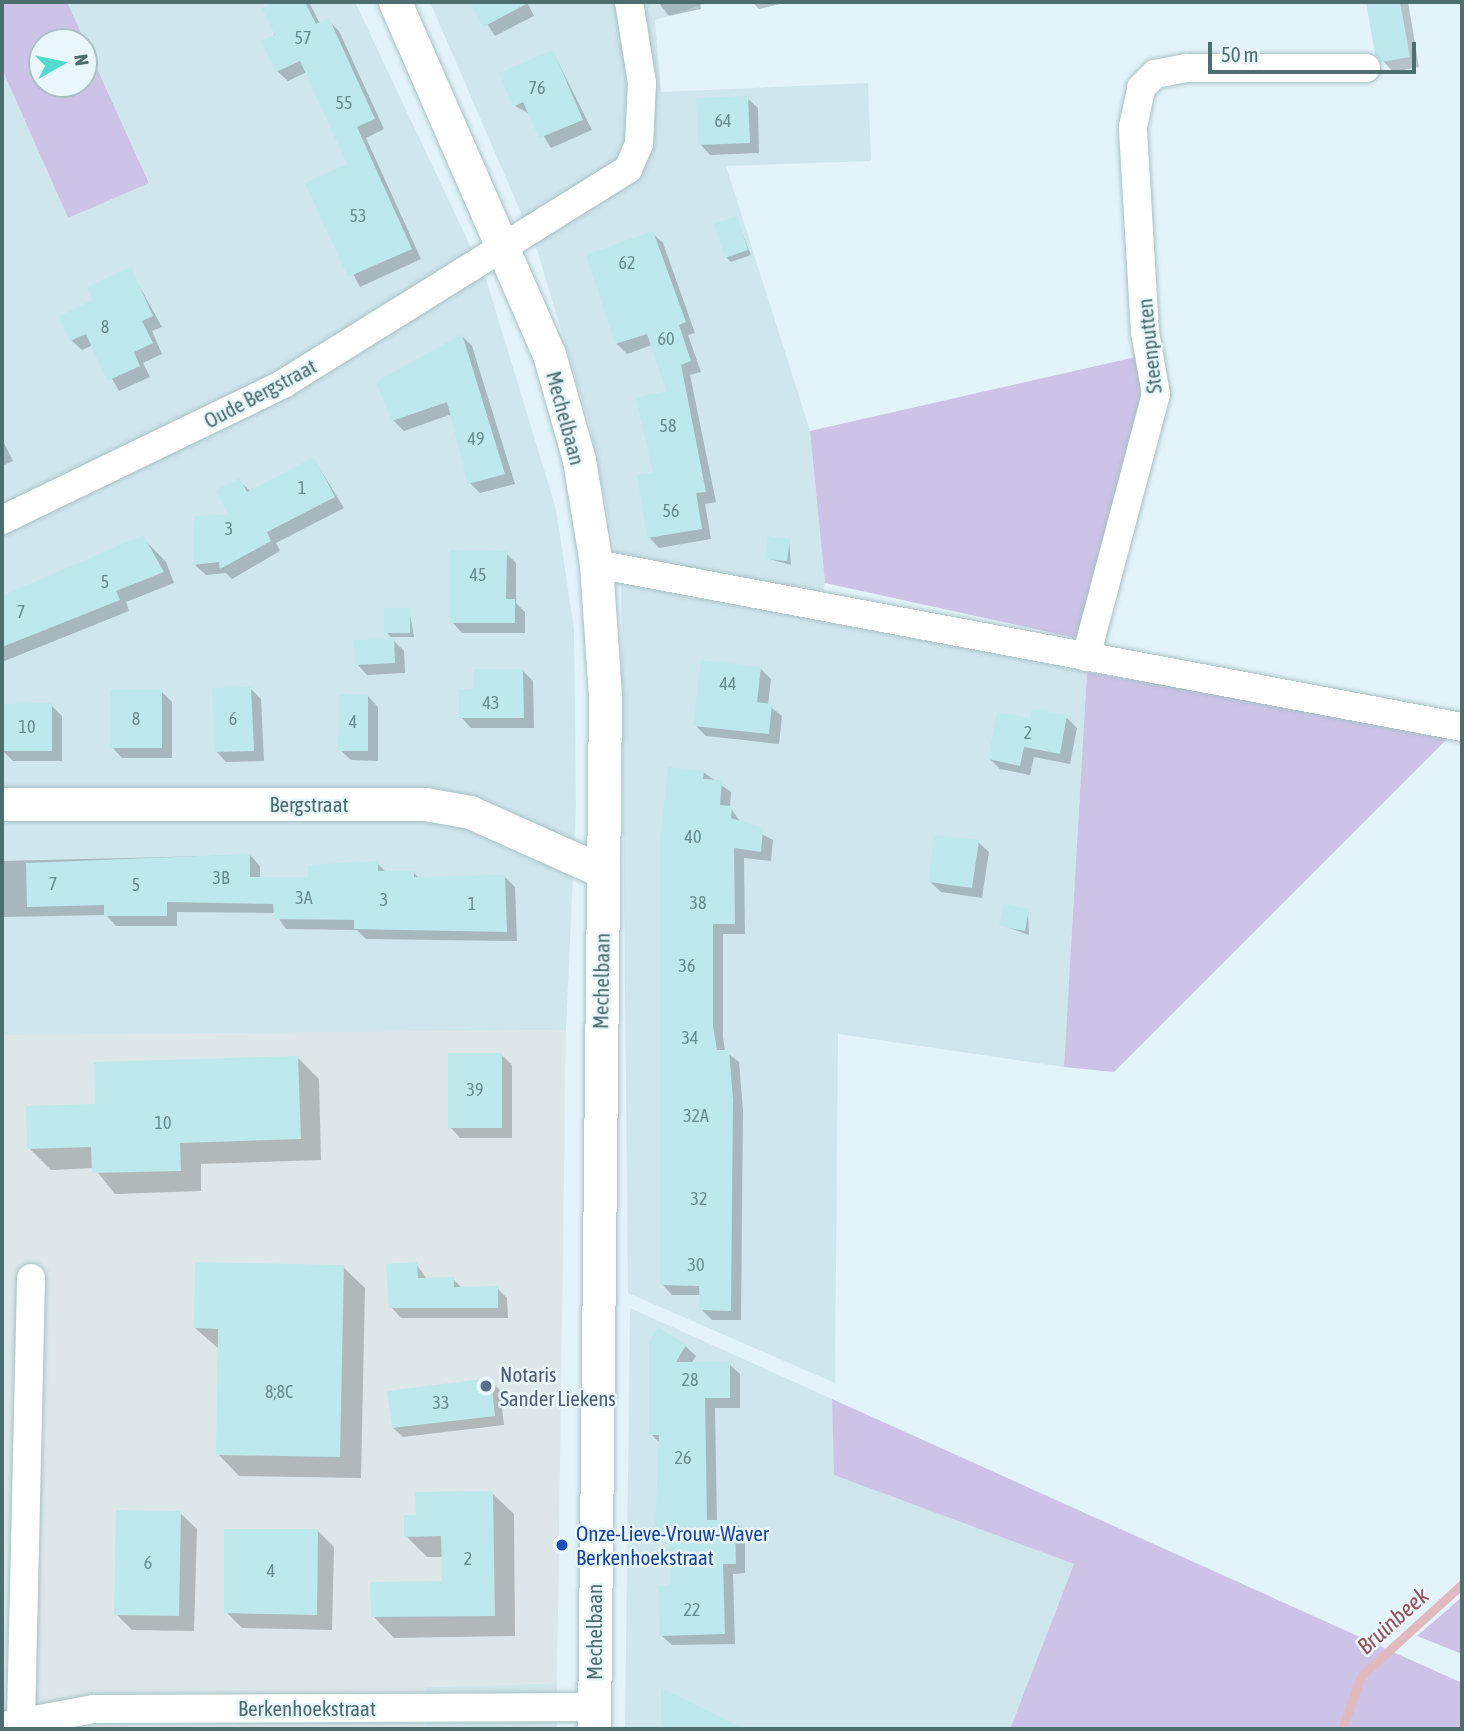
<!DOCTYPE html>
<style>
body{margin:0}
#map{position:relative;width:1464px;height:1731px;overflow:hidden;background:#e3f3fa;font-family:"Asap Condensed",sans-serif}
div>[style]{position:absolute}
.residential>*{inset:0;background:#d0e6ed}
.industrial>*{inset:0;background:#dde7e9}
.green>*{inset:0;background:#cdc3e6}
.shadow>*{inset:0;background:#0003}
.stream>*{height:9px;margin:-4.5px;padding:0 4.5px;transform-origin:4.5px;border-radius:4.5px;background:#e1bac0}
.building>*{inset:0;background:#bde8ec}
.roads{filter:drop-shadow(0 0 2px #a6c1c4) drop-shadow(0 0 2px #a6c1c4)}
.minor>*{height:28px;margin:-14px;padding:0 14px;transform-origin:14px;border-radius:14px;background:#fff}
.tertiary>*{height:33px;margin:-16.5px;padding:0 16.5px;transform-origin:16.5px;border-radius:16.5px;background:#fff}
.dots>*{width:19px;height:19px;translate:-50% -50%;box-sizing:border-box;border:4px solid #e9f7fd;border-radius:50%}
span{translate:-50% -50%;white-space:nowrap;text-align:center;line-height:1.15;-webkit-text-stroke:5px #e9f7fd;paint-order:stroke}
.number-label{font-size:18px;color:#688c8e}
.number-label span{-webkit-text-stroke-width:0}
.street-label{font-size:21px;color:#4c6e6f}
.service-label{font-size:21px;color:#4e5e75}
.left{translate:0 -50%;text-align:left}
.transit-label{font-size:21px;color:#164399}
.water-label{font-size:23px;color:#94515b;font-style:italic}
.frame{position:absolute;inset:0;border:4px solid #4c6e6f;pointer-events:none}
.north{position:absolute;left:28px;top:28px;width:70px;height:70px;box-sizing:border-box;background:#e9f7fd;border:2px solid #aac0c4;border-radius:50%;rotate:81deg;font-size:19px;font-weight:700;line-height:28px;text-align:center;color:#4c6e6f}
.north::after{content:'';display:block;margin:auto;width:24px;height:32px;background:#53d9cd;clip-path:polygon(50% 0,100% 100%,50% 72%,0 100%)}
.scale{position:absolute;left:1208px;top:42px;width:208px;height:32px;box-sizing:border-box;border:4px solid #4c6e6f;border-top:0;padding-left:9px;font-size:21px;line-height:24px;white-space:nowrap;color:#4c6e6f;-webkit-text-stroke:5px #e9f7fd;paint-order:stroke}
</style>
<div id="map">
<div class="residential">
<i style="clip-path:polygon(67px 2px,355px 2px,486px 279px,556px 509px,574px 629px,576px 807px,566px 1030px,2px 1037px,2px 69px,68px 218px,149px 182px)"></i>
<i style="clip-path:polygon(430px 2px,711px 2px,655px 20px,661px 92px,868px 83px,871px 161px,726px 166px,810px 431px,825px 583px,819px 610px,1087px 672px,1064px 1067px,838px 1034px,835px 1383px,628px 1293px,621px 581px,590px 426px,537px 250px)"></i>
<i style="clip-path:polygon(630px 1308px,832px 1399px,835px 1475px,1074px 1564px,1010px 1729px,625px 1729px)"></i>
<i style="clip-path:polygon(557px 1683px,557px 1729px,427px 1729px,427px 1687px)"></i>
</div>
<div class="industrial">
<i style="clip-path:polygon(566px 1030px,557px 1683px,427px 1687px,427px 1729px,2px 1729px,2px 1035px)"></i>
</div>
<div class="green">
<i style="clip-path:polygon(evenodd,2px 2px,67px 2px,149px 183px,68px 218px,2px 69px,2px 2px,42px 42px,84px 42px,84px 84px,42px 84px,42px 42px)"></i>
<i style="clip-path:polygon(1140px 356px,1140px 410px,1076px 638px,825px 583px,810px 431px)"></i>
<i style="clip-path:polygon(1087px 672px,1452px 734px,1114px 1072px,1064px 1067px)"></i>
<i style="clip-path:polygon(832px 1399px,1462px 1683px,1462px 1729px,1010px 1729px,1074px 1564px,834px 1475px)"></i>
<i style="clip-path:polygon(1462px 1597px,1462px 1654px,1417px 1636px)"></i>
</div>
<div class="shadow">
<i style="clip-path:polygon(272px 2px,309px 2px,320px 24px,328px 20px,339px 31px,384px 129px,366px 138px,421px 259px,360px 287px,307px 184px,349px 165px,307px 72px,288px 81px,277px 71px)"></i>
<i style="clip-path:polygon(473px 2px,527px 2px,534px 16px,495px 36px)"></i>
<i style="clip-path:polygon(658px 2px,700px 2px,701px 9px,669px 16px)"></i>
<i style="clip-path:polygon(752px 2px,788px 2px,759px 9px)"></i>
<i style="clip-path:polygon(1369px 2px,1408px 2px,1419px 67px,1393px 72px,1383px 61px)"></i>
<i style="clip-path:polygon(553px 52px,592px 130px,551px 148px,530px 114px,515px 106px)"></i>
<i style="clip-path:polygon(747px 98px,758px 108px,759px 153px,710px 155px,700px 144px)"></i>
<i style="clip-path:polygon(736px 218px,751px 255px,731px 262px,726px 257px)"></i>
<i style="clip-path:polygon(652px 233px,663px 243px,695px 333px,688px 335px,701px 372px,690px 375px,716px 502px,705px 504px,711px 539px,659px 548px,649px 537px,668px 392px,652px 345px,627px 354px,616px 343px)"></i>
<i style="clip-path:polygon(130px 269px,162px 327px,152px 331px,162px 354px,143px 363px,150px 377px,119px 391px,93px 345px,82px 350px,71px 340px,95px 301px)"></i>
<i style="clip-path:polygon(462px 336px,472px 346px,515px 484px,480px 493px,470px 483px,452px 414px,404px 431px,393px 420px)"></i>
<i style="clip-path:polygon(2px 439px,13px 461px,2px 466px)"></i>
<i style="clip-path:polygon(314px 459px,344px 508px,276px 543px,280px 551px,232px 579px,226px 573px,206px 575px,195px 565px,231px 516px,239px 480px,251px 492px)"></i>
<i style="clip-path:polygon(142px 537px,166px 562px,174px 583px,126px 602px,129px 611px,2px 662px,2px 598px)"></i>
<i style="clip-path:polygon(789px 541px,791px 565px,766px 558px)"></i>
<i style="clip-path:polygon(506px 553px,516px 563px,516px 603px,525px 612px,525px 633px,462px 633px,452px 622px)"></i>
<i style="clip-path:polygon(409px 609px,414px 637px,391px 637px,386px 632px)"></i>
<i style="clip-path:polygon(393px 640px,404px 651px,405px 673px,367px 675px,357px 664px)"></i>
<i style="clip-path:polygon(760px 668px,771px 679px,768px 705px,782px 716px,779px 744px,706px 736px,695px 725px)"></i>
<i style="clip-path:polygon(523px 671px,533px 681px,534px 728px,471px 728px,461px 717px,475px 691px)"></i>
<i style="clip-path:polygon(251px 689px,261px 699px,264px 761px,226px 762px,216px 751px)"></i>
<i style="clip-path:polygon(161px 691px,172px 702px,172px 758px,122px 758px,112px 747px)"></i>
<i style="clip-path:polygon(368px 696px,378px 707px,378px 761px,351px 760px,340px 750px)"></i>
<i style="clip-path:polygon(2px 705px,51px 705px,62px 716px,62px 761px,13px 761px,2px 750px)"></i>
<i style="clip-path:polygon(1066px 717px,1077px 728px,1070px 764px,1034px 757px,1030px 775px,1000px 769px,990px 759px,1031px 720px)"></i>
<i style="clip-path:polygon(703px 772px,731px 792px,730px 807px,741px 823px,773px 840px,771px 861px,744px 858px,745px 934px,723px 934px,723px 1037px,725px 1051px,739px 1062px,743px 1110px,741px 1320px,712px 1320px,701px 1309px,701px 1295px,672px 1295px,662px 1284px)"></i>
<i style="clip-path:polygon(978px 842px,989px 852px,982px 898px,941px 892px,930px 882px)"></i>
<i style="clip-path:polygon(250px 855px,260px 866px,260px 879px,310px 878px,377px 863px,387px 873px,414px 873px,420px 879px,505px 877px,515px 887px,517px 941px,366px 939px,357px 930px,286px 929px,275px 913px,177px 912px,177px 926px,116px 926px,106px 915px,2px 917px,2px 861px)"></i>
<i style="clip-path:polygon(1028px 911px,1029px 935px,1001px 925px)"></i>
<i style="clip-path:polygon(501px 1054px,512px 1065px,512px 1138px,460px 1138px,450px 1127px)"></i>
<i style="clip-path:polygon(297px 1057px,319px 1079px,321px 1160px,201px 1164px,201px 1191px,115px 1194px,94px 1168px,51px 1170px,29px 1148px,97px 1105px)"></i>
<i style="clip-path:polygon(416px 1264px,427px 1279px,453px 1279px,463px 1289px,497px 1288px,507px 1298px,508px 1318px,401px 1318px,391px 1307px)"></i>
<i style="clip-path:polygon(343px 1267px,365px 1288px,361px 1478px,239px 1476px,218px 1454px,219px 1349px,195px 1328px)"></i>
<i style="clip-path:polygon(651px 1342px,685px 1346px,696px 1356px,691px 1364px,729px 1364px,740px 1374px,740px 1408px,715px 1408px,717px 1522px,735px 1522px,745px 1532px,745px 1573px,733px 1574px,735px 1644px,672px 1645px,661px 1635px,672px 1587px,672px 1541px,657px 1531px,661px 1444px,651px 1434px)"></i>
<i style="clip-path:polygon(490px 1380px,500px 1390px,504px 1425px,403px 1437px,393px 1428px)"></i>
<i style="clip-path:polygon(492px 1493px,514px 1514px,515px 1636px,394px 1638px,373px 1616px,444px 1582px,443px 1557px,427px 1557px,406px 1536px,418px 1517px)"></i>
<i style="clip-path:polygon(180px 1513px,197px 1529px,194px 1631px,132px 1630px,116px 1614px)"></i>
<i style="clip-path:polygon(318px 1531px,334px 1547px,332px 1630px,242px 1628px,226px 1612px)"></i>
</div>
<div class="stream">
<i style="left:1342px;top:1729px;width:56px;rotate:-70.3deg"></i>
<i style="left:1361px;top:1676px;width:137px;rotate:-42.3deg"></i>
</div>
<div class="building">
<i style="clip-path:polygon(274px 2px,305px 2px,316px 24px,329px 18px,375px 119px,357px 127px,412px 249px,348px 277px,305px 183px,347px 164px,300px 61px,276px 72px,261px 41px,275px 35px,262px 8px)"></i>
<i style="clip-path:polygon(470px 2px,530px 2px,483px 27px)"></i>
<i style="clip-path:polygon(1366px 2px,1400px 2px,1410px 57px,1381px 62px,1375px 54px)"></i>
<i style="clip-path:polygon(553px 50px,583px 120px,539px 138px,523px 102px,513px 107px,499px 73px)"></i>
<i style="clip-path:polygon(748px 96px,750px 143px,698px 145px,696px 98px)"></i>
<i style="clip-path:polygon(737px 216px,748px 250px,725px 258px,714px 224px)"></i>
<i style="clip-path:polygon(653px 231px,686px 322px,679px 325px,691px 361px,681px 365px,706px 492px,696px 493px,702px 529px,647px 538px,637px 475px,653px 473px,636px 398px,666px 391px,647px 334px,615px 344px,586px 255px)"></i>
<i style="clip-path:polygon(131px 267px,153px 316px,142px 321px,153px 343px,134px 352px,140px 366px,107px 381px,86px 334px,70px 341px,59px 316px,93px 300px,87px 287px)"></i>
<i style="clip-path:polygon(462px 334px,505px 474px,468px 484px,447px 402px,392px 421px,376px 382px)"></i>
<i style="clip-path:polygon(314px 457px,335px 497px,267px 532px,271px 541px,220px 569px,219px 562px,193px 565px,194px 516px,228px 515px,216px 490px,240px 478px,247px 492px)"></i>
<i style="clip-path:polygon(143px 535px,164px 572px,116px 591px,120px 600px,2px 647px,2px 596px)"></i>
<i style="clip-path:polygon(768px 536px,790px 539px,787px 561px,765px 559px)"></i>
<i style="clip-path:polygon(450px 550px,507px 551px,506px 599px,515px 599px,515px 623px,450px 623px)"></i>
<i style="clip-path:polygon(384px 608px,410px 608px,410px 633px,384px 633px)"></i>
<i style="clip-path:polygon(394px 639px,395px 663px,355px 665px,354px 640px)"></i>
<i style="clip-path:polygon(701px 660px,761px 667px,757px 702px,772px 704px,769px 734px,693px 726px)"></i>
<i style="clip-path:polygon(474px 669px,523px 669px,524px 718px,459px 718px,459px 689px,473px 689px)"></i>
<i style="clip-path:polygon(251px 687px,254px 751px,214px 752px,212px 688px)"></i>
<i style="clip-path:polygon(110px 690px,162px 690px,162px 748px,110px 748px)"></i>
<i style="clip-path:polygon(339px 694px,368px 694px,368px 751px,338px 751px)"></i>
<i style="clip-path:polygon(52px 703px,52px 751px,2px 751px,2px 704px)"></i>
<i style="clip-path:polygon(1032px 709px,1067px 715px,1060px 754px,1024px 747px,1020px 766px,988px 759px,997px 712px,1030px 718px)"></i>
<i style="clip-path:polygon(668px 767px,704px 771px,703px 779px,722px 780px,720px 805px,732px 806px,731px 818px,763px 828px,761px 852px,734px 848px,735px 924px,713px 924px,713px 1026px,717px 1050px,729px 1050px,733px 1099px,731px 1311px,700px 1310px,699px 1286px,660px 1285px,660px 838px)"></i>
<i style="clip-path:polygon(934px 835px,979px 840px,972px 888px,928px 882px)"></i>
<i style="clip-path:polygon(250px 854px,250px 877px,308px 877px,308px 865px,378px 861px,378px 871px,414px 871px,414px 877px,505px 875px,507px 932px,354px 929px,354px 920px,274px 919px,273px 904px,167px 902px,167px 916px,104px 916px,104px 905px,27px 907px,26px 863px)"></i>
<i style="clip-path:polygon(1004px 904px,1029px 909px,1025px 931px,999px 926px)"></i>
<i style="clip-path:polygon(448px 1053px,502px 1053px,502px 1128px,448px 1128px)"></i>
<i style="clip-path:polygon(298px 1056px,301px 1139px,180px 1143px,181px 1171px,92px 1173px,91px 1147px,27px 1149px,26px 1106px,95px 1104px,94px 1062px)"></i>
<i style="clip-path:polygon(195px 1262px,344px 1265px,340px 1457px,216px 1455px,218px 1329px,194px 1328px)"></i>
<i style="clip-path:polygon(417px 1262px,418px 1278px,454px 1277px,454px 1287px,498px 1286px,498px 1308px,389px 1308px,386px 1264px)"></i>
<i style="clip-path:polygon(658px 1327px,686px 1345px,676px 1362px,730px 1362px,730px 1398px,705px 1398px,707px 1520px,735px 1520px,736px 1564px,723px 1564px,725px 1634px,660px 1636px,658px 1586px,670px 1585px,670px 1532px,655px 1532px,659px 1435px,649px 1435px,649px 1342px)"></i>
<i style="clip-path:polygon(491px 1378px,495px 1416px,392px 1428px,387px 1391px)"></i>
<i style="clip-path:polygon(493px 1491px,495px 1616px,371px 1617px,370px 1582px,442px 1581px,441px 1536px,404px 1537px,404px 1515px,416px 1515px,415px 1492px)"></i>
<i style="clip-path:polygon(116px 1510px,181px 1511px,179px 1616px,114px 1615px)"></i>
<i style="clip-path:polygon(224px 1529px,318px 1529px,317px 1615px,224px 1613px)"></i>
<i style="clip-path:polygon(661px 1688px,744px 1729px,661px 1729px)"></i>
</div>
<div class="roads">
<div class="minor">
<i style="left:2px;top:520px;width:312px;rotate:-25.8deg"></i>
<i style="left:283px;top:384px;width:407px;rotate:-31.9deg"></i>
<i style="left:628px;top:169px;width:27px;rotate:-66deg"></i>
<i style="left:639px;top:144px;width:61px;rotate:-87.2deg"></i>
<i style="left:642px;top:83px;width:82px;rotate:-99.1deg"></i>
<i style="left:596px;top:564px;width:881px;rotate:10.66deg"></i>
<i style="left:1086px;top:657px;width:272px;rotate:-75.1deg"></i>
<i style="left:1156px;top:394px;width:63px;rotate:-100.1deg"></i>
<i style="left:1145px;top:332px;width:205px;rotate:-93.4deg"></i>
<i style="left:1133px;top:127px;width:40px;rotate:-78deg"></i>
<i style="left:1141px;top:88px;width:20px;rotate:-45deg"></i>
<i style="left:1155px;top:74px;width:32px;rotate:-11deg"></i>
<i style="left:1186px;top:68px;width:180px"></i>
<i style="left:21px;top:1721px;width:443px;rotate:-88.7deg"></i>
<i style="left:2px;top:1726px;width:93px;rotate:-10.6deg"></i>
<i style="left:93px;top:1709px;width:502px;rotate:-0.23deg"></i>
</div>
<div class="tertiary">
<i style="left:395px;top:2px;width:384px;rotate:66.4deg"></i>
<i style="left:549px;top:354px;width:110px;rotate:74.2deg"></i>
<i style="left:579px;top:460px;width:105px;rotate:80.7deg"></i>
<i style="left:596px;top:564px;width:132px;rotate:86.1deg"></i>
<i style="left:605px;top:696px;width:1033px;rotate:90.61deg"></i>
<i style="left:2px;top:804px;width:423px"></i>
<i style="left:425px;top:804px;width:46px;rotate:10.1deg"></i>
<i style="left:470px;top:812px;width:145px;rotate:24.1deg"></i>
</div>
</div>
<div class="dots">
<i style="left:486px;top:1386px;background:#5c6f8a"></i>
<i style="left:562px;top:1545px;background:#1a4fb4"></i>
</div>
<div class="number-label">
<span style="left:303px;top:38px">57</span>
<span style="left:537px;top:88px">76</span>
<span style="left:344px;top:103px">55</span>
<span style="left:723px;top:121px">64</span>
<span style="left:358px;top:216px">53</span>
<span style="left:627px;top:263px">62</span>
<span style="left:105px;top:327px">8</span>
<span style="left:666px;top:339px">60</span>
<span style="left:668px;top:426px">58</span>
<span style="left:476px;top:439px">49</span>
<span style="left:302px;top:488px">1</span>
<span style="left:671px;top:511px">56</span>
<span style="left:229px;top:529px">3</span>
<span style="left:478px;top:575px">45</span>
<span style="left:105px;top:582px">5</span>
<span style="left:21px;top:612px">7</span>
<span style="left:728px;top:684px">44</span>
<span style="left:491px;top:703px">43</span>
<span style="left:136px;top:719px">8</span>
<span style="left:233px;top:719px">6</span>
<span style="left:353px;top:722px">4</span>
<span style="left:27px;top:727px">10</span>
<span style="left:1028px;top:733px">2</span>
<span style="left:693px;top:837px">40</span>
<span style="left:221px;top:878px">3B</span>
<span style="left:53px;top:884px">7</span>
<span style="left:136px;top:885px">5</span>
<span style="left:304px;top:898px">3A</span>
<span style="left:384px;top:900px">3</span>
<span style="left:698px;top:903px">38</span>
<span style="left:472px;top:904px">1</span>
<span style="left:687px;top:966px">36</span>
<span style="left:690px;top:1038px">34</span>
<span style="left:475px;top:1090px">39</span>
<span style="left:696px;top:1116px">32A</span>
<span style="left:163px;top:1123px">10</span>
<span style="left:699px;top:1199px">32</span>
<span style="left:696px;top:1265px">30</span>
<span style="left:690px;top:1380px">28</span>
<span style="left:279px;top:1392px">8;8C</span>
<span style="left:441px;top:1403px">33</span>
<span style="left:683px;top:1458px">26</span>
<span style="left:468px;top:1559px">2</span>
<span style="left:148px;top:1563px">6</span>
<span style="left:271px;top:1571px">4</span>
<span style="left:692px;top:1610px">22</span>
</div>
<div class="street-label">
<span style="left:1149px;top:346px;rotate:-96deg">Steenputten</span>
<span style="left:260px;top:393px;rotate:-28deg">Oude Bergstraat</span>
<span style="left:566px;top:418px;rotate:75deg">Mechelbaan</span>
<span style="left:309px;top:804px">Bergstraat</span>
<span style="left:601px;top:981px;rotate:-89deg">Mechelbaan</span>
<span style="left:594px;top:1632px;rotate:-90deg">Mechelbaan</span>
<span style="left:307px;top:1708px">Berkenhoekstraat</span>
</div>
<div class="service-label">
<span class="left" style="left:500px;top:1386px">Notaris<br>Sander Liekens</span>
</div>
<div class="transit-label">
<span class="left" style="left:576px;top:1545px">Onze-Lieve-Vrouw-Waver<br>Berkenhoekstraat</span>
</div>
<div class="water-label">
<span style="left:1393px;top:1621px;rotate:-42deg">Bruinbeek</span>
</div>
<div class="frame"></div>
<div class="north">N</div>
<div class="scale">50 m</div>
</div>
